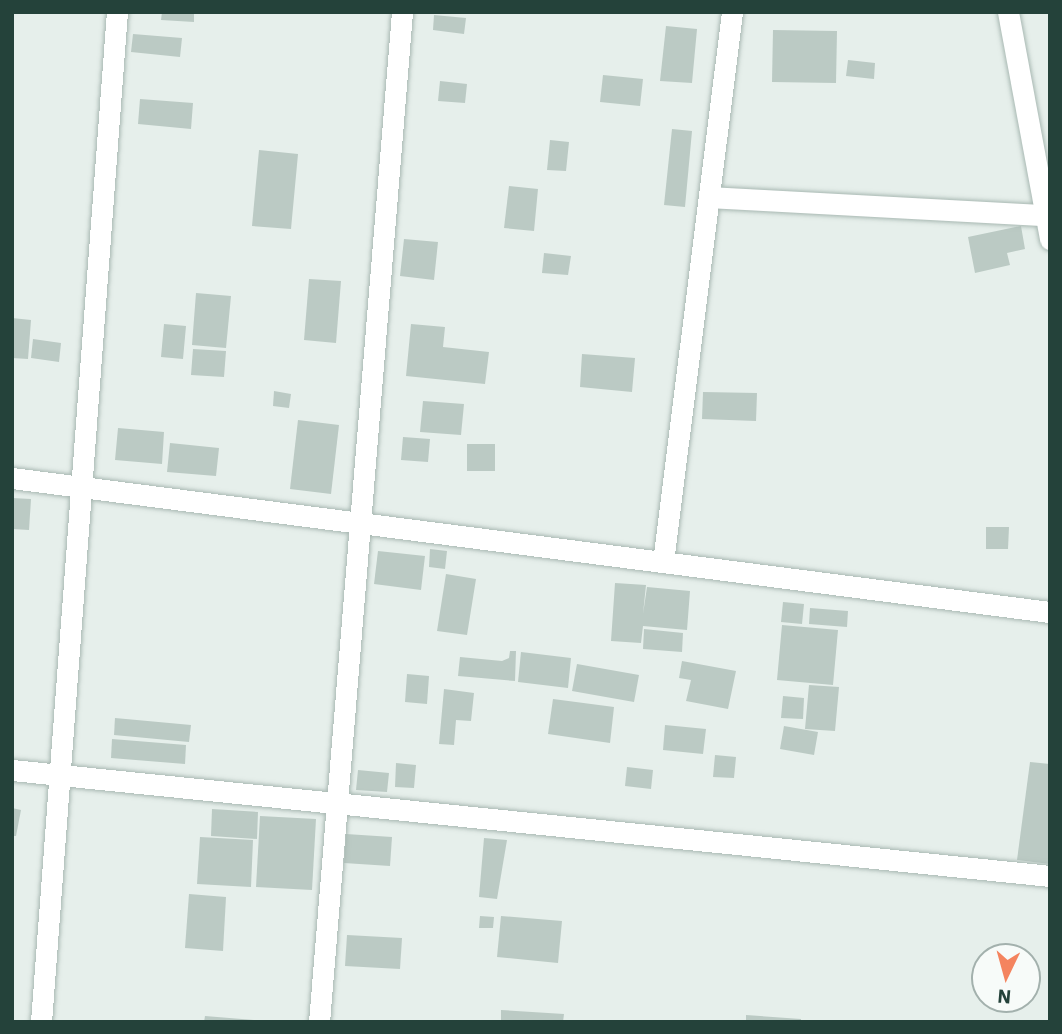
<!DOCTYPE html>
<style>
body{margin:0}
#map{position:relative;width:1062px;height:1034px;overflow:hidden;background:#e6efeb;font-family:"IBM Plex Sans",sans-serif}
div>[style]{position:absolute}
.building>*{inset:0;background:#bbcac4}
.roads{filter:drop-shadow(0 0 2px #a8b8b2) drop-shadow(0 0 2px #a8b8b2)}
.minor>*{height:21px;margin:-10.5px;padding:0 10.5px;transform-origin:10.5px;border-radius:10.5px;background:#fff}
span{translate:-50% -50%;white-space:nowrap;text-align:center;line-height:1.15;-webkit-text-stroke:5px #f7fbf9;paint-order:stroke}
.frame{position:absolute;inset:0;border:14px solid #24423a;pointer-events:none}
.north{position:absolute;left:971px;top:943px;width:70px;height:70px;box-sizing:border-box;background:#f7fbf9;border:2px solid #a3b1ad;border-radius:50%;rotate:185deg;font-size:19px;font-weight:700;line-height:28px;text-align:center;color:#24423a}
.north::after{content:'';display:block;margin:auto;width:24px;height:32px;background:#f4845f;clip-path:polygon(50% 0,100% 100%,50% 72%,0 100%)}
</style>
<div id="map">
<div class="building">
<i style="clip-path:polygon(162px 12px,194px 12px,194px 22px,161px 20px)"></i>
<i style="clip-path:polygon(434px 15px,466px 18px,464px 34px,433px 30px)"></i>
<i style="clip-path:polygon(666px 26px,697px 29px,692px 83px,660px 81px)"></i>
<i style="clip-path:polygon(773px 30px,837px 31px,836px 83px,772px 82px)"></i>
<i style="clip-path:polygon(133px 34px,182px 38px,180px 57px,131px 52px)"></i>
<i style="clip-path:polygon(848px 60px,875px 63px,874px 79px,846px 76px)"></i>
<i style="clip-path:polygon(603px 75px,643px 79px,640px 106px,600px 102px)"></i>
<i style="clip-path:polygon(440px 81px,467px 84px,465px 103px,438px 101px)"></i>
<i style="clip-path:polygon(140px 99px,193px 103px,191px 129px,138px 124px)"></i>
<i style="clip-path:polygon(672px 129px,692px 131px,685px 207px,664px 205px)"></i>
<i style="clip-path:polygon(550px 140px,569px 142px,566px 171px,547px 170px)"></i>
<i style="clip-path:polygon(259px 150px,298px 154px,291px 229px,252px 226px)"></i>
<i style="clip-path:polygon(509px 186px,538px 189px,534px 231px,504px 228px)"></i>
<i style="clip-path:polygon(1021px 226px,1025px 249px,1007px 253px,1010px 265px,975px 273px,968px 237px)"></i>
<i style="clip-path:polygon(404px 239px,438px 242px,434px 280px,400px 276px)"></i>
<i style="clip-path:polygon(544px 253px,571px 256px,568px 275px,542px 273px)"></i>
<i style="clip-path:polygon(309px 279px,341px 281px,336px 343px,304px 340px)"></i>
<i style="clip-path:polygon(196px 293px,231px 296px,226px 348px,192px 345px)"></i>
<i style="clip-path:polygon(12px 318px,31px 320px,28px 359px,12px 358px)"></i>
<i style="clip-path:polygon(164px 324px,186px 326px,183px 359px,161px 357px)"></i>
<i style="clip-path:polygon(411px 324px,445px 327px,443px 347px,489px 352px,485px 384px,406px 376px)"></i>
<i style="clip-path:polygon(33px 339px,61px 343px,59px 362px,31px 358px)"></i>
<i style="clip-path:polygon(193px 349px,226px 351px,224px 377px,191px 375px)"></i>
<i style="clip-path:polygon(582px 354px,635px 358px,632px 392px,580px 387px)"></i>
<i style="clip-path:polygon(274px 391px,291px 394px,289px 408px,273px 406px)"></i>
<i style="clip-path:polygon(703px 392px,757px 393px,756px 421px,702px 419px)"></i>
<i style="clip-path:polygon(423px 401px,464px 404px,461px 435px,420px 432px)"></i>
<i style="clip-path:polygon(298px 420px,339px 425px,331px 494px,290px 489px)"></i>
<i style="clip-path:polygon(118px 428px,164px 432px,162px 464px,115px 460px)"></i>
<i style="clip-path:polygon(403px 437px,430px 439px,428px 462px,401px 460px)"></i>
<i style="clip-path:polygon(170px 443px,219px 448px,216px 476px,167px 472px)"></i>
<i style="clip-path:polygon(467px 444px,495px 444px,495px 471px,467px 471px)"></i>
<i style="clip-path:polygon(12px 498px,31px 499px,29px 530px,12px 529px)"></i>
<i style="clip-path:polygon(986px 527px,1009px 527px,1008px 549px,986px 549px)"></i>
<i style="clip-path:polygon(430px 549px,447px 551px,445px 569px,429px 567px)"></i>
<i style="clip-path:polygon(378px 551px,425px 556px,421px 590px,374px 584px)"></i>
<i style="clip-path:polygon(446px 574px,476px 579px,467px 635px,437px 631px)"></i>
<i style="clip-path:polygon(615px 583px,646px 585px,643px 614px,647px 587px,690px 591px,687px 630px,643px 626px,641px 643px,611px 641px)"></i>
<i style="clip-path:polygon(783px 602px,804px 604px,802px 624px,781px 622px)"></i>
<i style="clip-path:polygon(810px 608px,848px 611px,847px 627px,809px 624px)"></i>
<i style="clip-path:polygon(782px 625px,838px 630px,833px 685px,777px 680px)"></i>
<i style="clip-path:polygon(644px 629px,683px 633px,682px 652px,643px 649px)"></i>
<i style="clip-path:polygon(510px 651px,516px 651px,515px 681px,458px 676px,460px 657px,502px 661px,509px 658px)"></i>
<i style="clip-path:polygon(521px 652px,571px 658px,568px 688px,518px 682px)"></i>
<i style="clip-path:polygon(682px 661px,736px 671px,728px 709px,686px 701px,691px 680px,679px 678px)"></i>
<i style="clip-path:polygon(577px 664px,639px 675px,634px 702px,572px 691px)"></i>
<i style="clip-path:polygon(407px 674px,429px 676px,427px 704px,405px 702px)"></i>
<i style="clip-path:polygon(809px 685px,839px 687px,835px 731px,805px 729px)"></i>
<i style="clip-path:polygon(444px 689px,474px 693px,471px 721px,456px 720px,454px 745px,439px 744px)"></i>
<i style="clip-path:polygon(783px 696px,804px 698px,803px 719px,781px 718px)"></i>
<i style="clip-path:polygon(553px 699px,614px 707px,610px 743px,548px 734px)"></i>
<i style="clip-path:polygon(115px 718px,191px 725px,189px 742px,114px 735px)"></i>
<i style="clip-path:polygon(665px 725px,706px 729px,703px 754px,663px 750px)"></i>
<i style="clip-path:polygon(784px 726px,818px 732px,814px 755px,780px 749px)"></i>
<i style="clip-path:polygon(112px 739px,186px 745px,185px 764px,111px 758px)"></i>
<i style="clip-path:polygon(715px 755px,736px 757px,734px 778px,713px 777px)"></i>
<i style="clip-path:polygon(1030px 762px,1050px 764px,1050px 864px,1017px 860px)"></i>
<i style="clip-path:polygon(396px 763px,416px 765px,414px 788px,395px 787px)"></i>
<i style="clip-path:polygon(627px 767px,653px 770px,651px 789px,625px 786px)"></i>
<i style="clip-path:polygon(358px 770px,389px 773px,387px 792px,356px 790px)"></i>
<i style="clip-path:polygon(12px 808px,21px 810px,16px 836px,12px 836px)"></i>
<i style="clip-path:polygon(212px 809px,258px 812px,257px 839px,211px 836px)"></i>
<i style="clip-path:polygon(260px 816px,316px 819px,312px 890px,256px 887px)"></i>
<i style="clip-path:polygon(346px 834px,392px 837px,390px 866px,344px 863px)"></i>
<i style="clip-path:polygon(200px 837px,253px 840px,251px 887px,197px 884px)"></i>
<i style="clip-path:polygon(484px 838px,507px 840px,497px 899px,479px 897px)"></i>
<i style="clip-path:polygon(189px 894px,226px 897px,223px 951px,185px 948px)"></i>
<i style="clip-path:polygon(480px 916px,494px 917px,493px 928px,479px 928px)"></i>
<i style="clip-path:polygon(501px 916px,562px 921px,558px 963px,497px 957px)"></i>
<i style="clip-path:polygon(347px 935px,402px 938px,400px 969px,345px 966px)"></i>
<i style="clip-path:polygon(501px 1010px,564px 1014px,563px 1022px,501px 1022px)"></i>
<i style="clip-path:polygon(746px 1015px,801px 1019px,801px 1022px,746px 1022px)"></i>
<i style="clip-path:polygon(205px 1016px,254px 1020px,254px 1022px,204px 1022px)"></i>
</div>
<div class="roads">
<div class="minor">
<i style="left:1008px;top:12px;width:231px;rotate:79.5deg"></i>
<i style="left:709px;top:197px;width:336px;rotate:3.1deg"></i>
<i style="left:12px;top:478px;width:1047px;rotate:7.36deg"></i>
<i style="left:663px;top:562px;width:554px;rotate:-82.85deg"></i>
<i style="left:12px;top:770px;width:1043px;rotate:5.83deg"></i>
<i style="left:41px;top:1022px;width:1013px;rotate:-85.7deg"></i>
<i style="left:319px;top:1022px;width:1013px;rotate:-85.3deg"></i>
</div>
</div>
<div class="frame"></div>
<div class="north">N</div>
</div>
